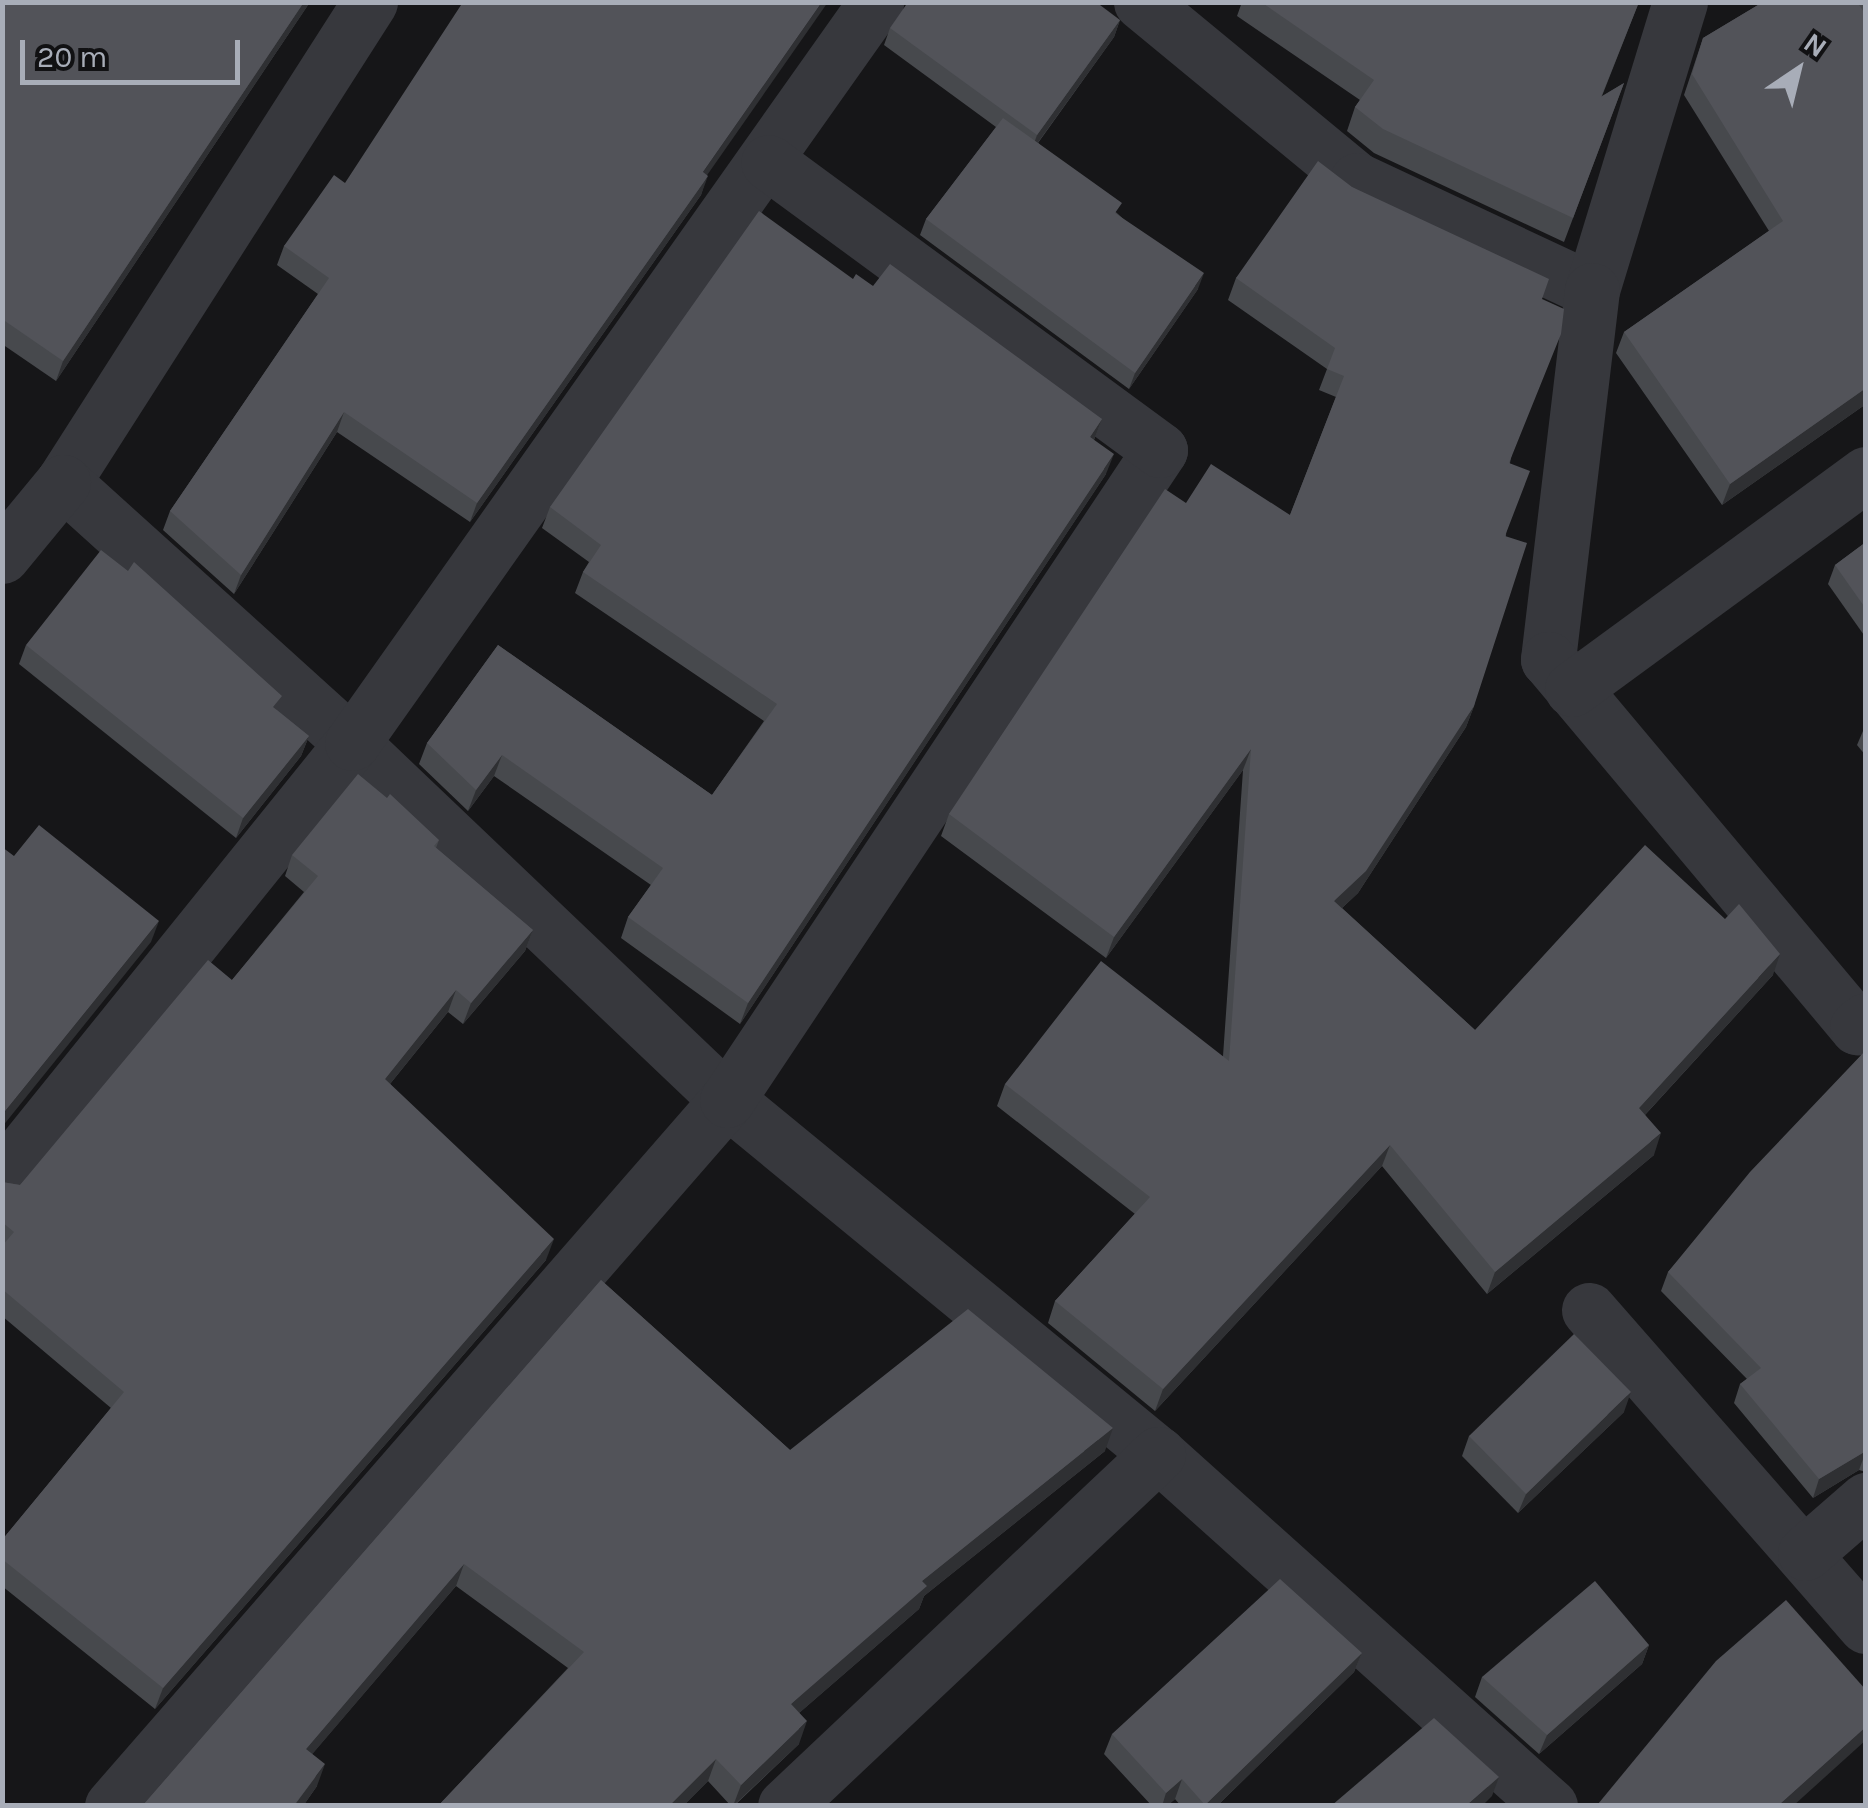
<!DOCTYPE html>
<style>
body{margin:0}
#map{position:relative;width:1868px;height:1808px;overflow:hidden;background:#161618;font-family:Karla,sans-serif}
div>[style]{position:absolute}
.minor>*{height:55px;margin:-27.5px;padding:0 27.5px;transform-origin:27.5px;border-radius:27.5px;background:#37383d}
.wall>*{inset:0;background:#47494d}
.shaded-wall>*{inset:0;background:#2f3033}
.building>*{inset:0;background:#525359}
span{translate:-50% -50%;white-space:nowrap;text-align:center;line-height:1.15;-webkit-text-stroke:9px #111113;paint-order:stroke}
.frame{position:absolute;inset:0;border:5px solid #a8adb8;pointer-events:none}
.north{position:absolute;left:1748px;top:20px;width:100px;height:100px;-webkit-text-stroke:8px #111113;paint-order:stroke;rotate:35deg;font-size:28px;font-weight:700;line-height:40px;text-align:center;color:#a8adb8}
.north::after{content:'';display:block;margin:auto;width:35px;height:45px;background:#a8adb8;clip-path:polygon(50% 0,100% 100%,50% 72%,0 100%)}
.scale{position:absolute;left:20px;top:40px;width:220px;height:45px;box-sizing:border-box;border:5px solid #a8adb8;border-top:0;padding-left:12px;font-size:30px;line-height:35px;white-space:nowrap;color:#a8adb8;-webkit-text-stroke:8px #111113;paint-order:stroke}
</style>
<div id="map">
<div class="minor">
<i style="left:370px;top:2px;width:570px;rotate:122.6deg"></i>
<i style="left:63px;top:482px;width:389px;rotate:42.1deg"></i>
<i style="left:352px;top:743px;width:518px;rotate:43.59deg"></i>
<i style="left:727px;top:1100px;width:558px;rotate:39.4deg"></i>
<i style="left:1158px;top:1454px;width:527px;rotate:41.92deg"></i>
<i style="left:1141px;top:2px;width:280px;rotate:39.5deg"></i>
<i style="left:1357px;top:180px;width:259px;rotate:25.1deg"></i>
<i style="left:1680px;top:2px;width:301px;rotate:107deg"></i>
<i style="left:1592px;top:290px;width:372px;rotate:96.8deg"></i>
<i style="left:1548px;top:659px;width:481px;rotate:50deg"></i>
<i style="left:1857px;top:1027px;width:11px;rotate:-38deg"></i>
<i style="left:2px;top:556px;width:96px;rotate:-50.5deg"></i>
<i style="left:1572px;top:689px;width:364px;rotate:-36.2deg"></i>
<i style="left:2px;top:1177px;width:558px;rotate:-51.12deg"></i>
<i style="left:352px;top:743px;width:908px;rotate:-54.73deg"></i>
<i style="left:1589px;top:1310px;width:420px;rotate:48.8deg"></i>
<i style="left:1805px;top:1553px;width:81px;rotate:-41deg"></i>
<i style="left:112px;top:1806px;width:936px;rotate:-48.94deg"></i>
<i style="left:727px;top:1100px;width:781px;rotate:-56.33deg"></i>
<i style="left:1160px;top:450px;width:486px;rotate:-143.7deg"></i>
<i style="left:785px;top:1806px;width:513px;rotate:-43.34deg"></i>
</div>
<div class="wall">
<i style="clip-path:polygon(2px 2px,310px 2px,56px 381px,2px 344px)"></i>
<i style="clip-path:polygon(1242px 2px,1639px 2px,1602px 96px,1624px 83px,1564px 242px,1374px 153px,1347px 131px,1355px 107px,1360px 100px,1237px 16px)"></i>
<i style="clip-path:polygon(1763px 2px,1866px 2px,1866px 404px,1722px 505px,1616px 353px,1624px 332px,1769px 231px,1684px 95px,1703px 38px)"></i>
<i style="clip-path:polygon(1120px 20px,1114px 37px,1038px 143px,1118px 214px,1198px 289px,1129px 389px,920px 235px,926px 219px,996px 127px,884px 45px,890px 28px)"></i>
<i style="clip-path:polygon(707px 175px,701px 195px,470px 522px,337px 432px,234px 594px,163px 530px,170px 511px,318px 294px,277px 265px,284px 246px,345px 183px)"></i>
<i style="clip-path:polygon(1352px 187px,1542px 299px,1510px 463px,1506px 536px,1474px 706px,1466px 727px,1358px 893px,1342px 908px,1475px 1030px,1773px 975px,1645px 1115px,1654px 1155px,1487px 1294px,1382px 1166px,1155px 1411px,1048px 1323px,1055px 1301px,1135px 1214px,997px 1106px,1005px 1084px,1223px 1056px,1243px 770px,1106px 958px,941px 836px,949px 814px,1186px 503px,1290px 515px,1336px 397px,1319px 390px,1327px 369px,1228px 300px,1236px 278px)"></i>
<i style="clip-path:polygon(853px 279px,873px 286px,1102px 419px,1094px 440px,1106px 474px,740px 1024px,621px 938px,628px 917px,651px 885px,494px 776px,468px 811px,419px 764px,427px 743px,498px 645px,712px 795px,764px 721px,575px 593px,583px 572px,589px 562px,542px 528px,550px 507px)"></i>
<i style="clip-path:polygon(1866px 542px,1866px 638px,1828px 584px,1835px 565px)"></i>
<i style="clip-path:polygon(26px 645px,277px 710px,309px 736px,301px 756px,236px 838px,19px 664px)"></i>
<i style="clip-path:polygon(1866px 724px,1866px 756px,1857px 745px)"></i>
<i style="clip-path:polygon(439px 840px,436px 848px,533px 930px,525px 951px,463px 1024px,448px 1012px,390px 1084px,546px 1260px,155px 1709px,2px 1586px,2px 1540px,111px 1408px,2px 1316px,2px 1182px,20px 1185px,232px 980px,304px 892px,285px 876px,292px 855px)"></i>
<i style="clip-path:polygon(1866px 1050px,1866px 1472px,1859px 1470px,1813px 1498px,1734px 1403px,1740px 1384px,1747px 1379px,1661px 1291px,1668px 1272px)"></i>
<i style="clip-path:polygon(601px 1280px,790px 1450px,1105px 1451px,924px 1596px,919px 1609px,799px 1713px,799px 1744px,734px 1806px,731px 1806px,708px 1781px,683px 1806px,438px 1806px,568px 1668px,456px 1586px,312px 1754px,317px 1786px,303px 1806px,140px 1806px,144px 1804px)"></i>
<i style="clip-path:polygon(1624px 1412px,1518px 1513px,1462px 1456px,1469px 1436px)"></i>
<i style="clip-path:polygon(1649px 1645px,1642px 1664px,1539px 1754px,1475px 1697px,1482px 1677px)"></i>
<i style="clip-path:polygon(1362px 1653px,1354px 1672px,1217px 1806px,1181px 1806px,1175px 1799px,1167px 1806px,1152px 1806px,1104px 1754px,1112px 1734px)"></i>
</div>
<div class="shaded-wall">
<i style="clip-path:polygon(304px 2px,310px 2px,56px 381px,63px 361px)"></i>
<i style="clip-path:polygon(822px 2px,828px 2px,696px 191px,703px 172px)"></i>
<i style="clip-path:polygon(1120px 20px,1114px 37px,1031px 152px,1037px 135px)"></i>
<i style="clip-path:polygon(708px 176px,701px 195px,470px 522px,477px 503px)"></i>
<i style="clip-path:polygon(1204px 273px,1198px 289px,1129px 389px,1135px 373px)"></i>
<i style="clip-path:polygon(1866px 388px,1866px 404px,1722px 505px,1730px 484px)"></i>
<i style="clip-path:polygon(344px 412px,337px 432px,234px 594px,241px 575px)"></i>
<i style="clip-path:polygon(1102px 419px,1094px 440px,1090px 437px)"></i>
<i style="clip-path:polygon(1114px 454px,1106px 474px,740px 1024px,748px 1003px)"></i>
<i style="clip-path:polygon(1474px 706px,1466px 727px,1358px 893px,1326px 923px,1334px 901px)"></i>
<i style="clip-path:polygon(309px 736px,301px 756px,236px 838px,243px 818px)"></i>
<i style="clip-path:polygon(1251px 749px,1243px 770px,1106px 958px,1114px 937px)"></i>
<i style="clip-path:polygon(502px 755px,494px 776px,468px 811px,476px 790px)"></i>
<i style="clip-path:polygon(159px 921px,151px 942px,2px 1127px,2px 1115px)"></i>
<i style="clip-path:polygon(533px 930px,525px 951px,463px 1024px,471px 1003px)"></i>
<i style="clip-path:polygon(1780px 954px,1773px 975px,1631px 1130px,1639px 1108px)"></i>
<i style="clip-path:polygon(456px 990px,448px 1012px,377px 1100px,385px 1079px)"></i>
<i style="clip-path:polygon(1661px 1133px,1654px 1155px,1487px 1294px,1495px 1272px)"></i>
<i style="clip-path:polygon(1390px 1145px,1382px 1166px,1155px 1411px,1163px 1389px)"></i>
<i style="clip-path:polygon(554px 1239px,546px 1260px,155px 1709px,163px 1688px)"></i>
<i style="clip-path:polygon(1631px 1392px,1624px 1412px,1518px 1513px,1526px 1494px)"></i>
<i style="clip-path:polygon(1113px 1428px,1105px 1451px,924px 1596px,919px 1609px,783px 1727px,791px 1704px,922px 1581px)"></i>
<i style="clip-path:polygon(1866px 1451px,1859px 1470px,1813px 1498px,1819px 1479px)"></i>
<i style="clip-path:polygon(464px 1564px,456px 1586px,297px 1772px,306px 1749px)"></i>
<i style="clip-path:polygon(1649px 1645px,1642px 1664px,1539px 1754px,1547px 1735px)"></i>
<i style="clip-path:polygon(1362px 1653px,1354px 1672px,1217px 1806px,1204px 1806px)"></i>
<i style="clip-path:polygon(807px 1721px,799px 1744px,733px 1806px,741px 1785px)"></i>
<i style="clip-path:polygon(1866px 1727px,1866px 1740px,1793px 1806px,1778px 1806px)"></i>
<i style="clip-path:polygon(716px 1759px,708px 1781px,683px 1806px,669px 1806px)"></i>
<i style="clip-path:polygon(325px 1764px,317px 1786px,303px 1806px,294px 1806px)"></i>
<i style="clip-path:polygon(1499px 1777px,1492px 1796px,1482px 1806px,1466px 1806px)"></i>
<i style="clip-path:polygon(1182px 1779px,1175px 1799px,1167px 1806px,1162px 1806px,1166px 1793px)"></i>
</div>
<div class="building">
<i style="clip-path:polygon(2px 2px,304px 2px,63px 361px,2px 319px)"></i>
<i style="clip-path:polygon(463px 2px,822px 2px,703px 172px,708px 176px,477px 503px,344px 412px,241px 575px,170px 511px,329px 278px,284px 246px,334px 175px,345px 183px)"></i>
<i style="clip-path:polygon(908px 2px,1096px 2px,1120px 20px,1037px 135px,890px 28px)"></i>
<i style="clip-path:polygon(1261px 2px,1639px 2px,1601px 97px,1624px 83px,1573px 218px,1383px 129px,1355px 107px,1374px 80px)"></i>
<i style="clip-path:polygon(1763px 2px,1857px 2px,1866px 15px,1866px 388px,1730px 484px,1624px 332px,1783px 221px,1692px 74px,1703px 38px)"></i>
<i style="clip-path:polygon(1003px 118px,1122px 203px,1115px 213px,1204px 273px,1135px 373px,926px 219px)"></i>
<i style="clip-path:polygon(1318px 161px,1352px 187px,1549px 279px,1542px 299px,1564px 309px,1561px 334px,1509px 463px,1530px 471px,1505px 536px,1527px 543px,1474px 706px,1366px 871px,1334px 901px,1475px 1030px,1645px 845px,1725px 919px,1739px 904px,1780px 954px,1639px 1108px,1661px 1133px,1495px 1272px,1390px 1145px,1163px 1389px,1055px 1301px,1150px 1197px,1005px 1084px,1101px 961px,1229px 1061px,1251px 749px,1114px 937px,949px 814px,1165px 489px,1186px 503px,1211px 464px,1290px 515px,1344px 376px,1327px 369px,1335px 348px,1236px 278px)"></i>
<i style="clip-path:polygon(759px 211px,853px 279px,856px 274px,873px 286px,890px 264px,1102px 419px,1090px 437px,1114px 454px,748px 1003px,628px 917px,663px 868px,502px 755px,476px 790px,427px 743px,498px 645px,712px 795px,777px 704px,583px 572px,601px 545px,550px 507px)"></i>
<i style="clip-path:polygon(1866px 542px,1866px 609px,1835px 565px)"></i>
<i style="clip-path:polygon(101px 550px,128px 571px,134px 562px,282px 696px,273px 707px,309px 736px,243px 818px,26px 645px)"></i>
<i style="clip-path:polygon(358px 774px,387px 798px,390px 794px,439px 840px,434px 846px,533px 930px,471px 1003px,456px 990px,385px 1079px,554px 1239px,163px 1688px,2px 1559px,2px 1540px,124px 1392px,2px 1289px,2px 1246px,14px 1232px,2px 1222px,2px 1182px,20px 1185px,208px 960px,232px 980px,318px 876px,292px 855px)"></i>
<i style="clip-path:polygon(39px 825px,159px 921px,2px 1115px,2px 847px,14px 856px)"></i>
<i style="clip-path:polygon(1866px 1050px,1866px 1451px,1819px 1479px,1740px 1384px,1761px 1368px,1668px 1272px,1750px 1172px)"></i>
<i style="clip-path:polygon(601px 1280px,790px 1450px,968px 1309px,1113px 1428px,922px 1581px,927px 1586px,791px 1704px,807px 1721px,741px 1785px,716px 1759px,669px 1806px,438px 1806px,584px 1652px,464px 1564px,306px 1749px,325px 1764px,295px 1804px,296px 1806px,140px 1806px,144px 1804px)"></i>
<i style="clip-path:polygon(1574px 1334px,1631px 1392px,1526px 1494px,1469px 1436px)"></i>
<i style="clip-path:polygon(1280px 1579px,1362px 1653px,1205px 1805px,1182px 1779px,1166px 1793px,1112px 1734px)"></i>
<i style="clip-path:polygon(1595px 1581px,1649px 1645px,1547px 1735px,1482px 1677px)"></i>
<i style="clip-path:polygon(1786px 1600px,1866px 1690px,1866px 1727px,1778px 1806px,1599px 1806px,1598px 1804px,1716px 1661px)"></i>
<i style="clip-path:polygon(1434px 1718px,1499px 1777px,1466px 1806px,1331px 1806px)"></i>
</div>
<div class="frame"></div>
<div class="north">N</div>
<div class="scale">20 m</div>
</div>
